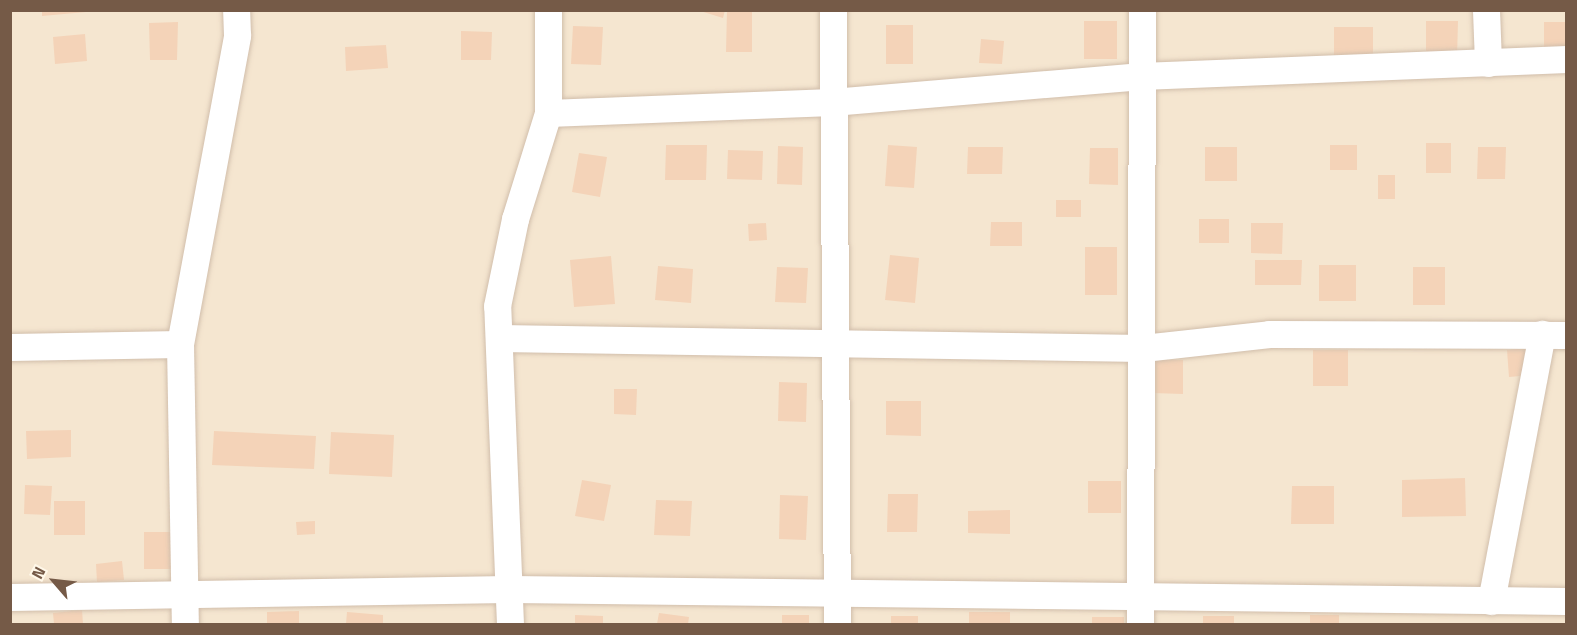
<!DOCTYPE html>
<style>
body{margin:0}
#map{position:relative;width:1577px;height:635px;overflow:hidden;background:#fdf4e2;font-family:"Titillium Web",sans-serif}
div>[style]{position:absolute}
.residential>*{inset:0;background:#f5e6d0}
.building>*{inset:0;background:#f4d3b8}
.roads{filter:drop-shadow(0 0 2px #d1beab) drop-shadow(0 0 2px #d1beab)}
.minor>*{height:27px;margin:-13.5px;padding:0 13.5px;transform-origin:13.5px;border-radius:13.5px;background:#fff}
span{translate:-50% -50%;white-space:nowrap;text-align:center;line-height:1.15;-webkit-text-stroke:4.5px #fff8e9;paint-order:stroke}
.frame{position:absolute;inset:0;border:12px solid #755a47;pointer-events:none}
.north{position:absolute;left:24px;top:551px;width:60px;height:60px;-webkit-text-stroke:4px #fff8e9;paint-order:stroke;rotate:298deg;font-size:16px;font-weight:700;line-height:24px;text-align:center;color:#755a47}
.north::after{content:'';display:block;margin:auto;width:21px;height:27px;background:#755a47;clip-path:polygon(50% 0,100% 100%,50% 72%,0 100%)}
</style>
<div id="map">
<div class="residential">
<i style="clip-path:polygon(11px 11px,1566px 11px,1566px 624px,11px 624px)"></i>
</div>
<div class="building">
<i style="clip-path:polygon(42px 10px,86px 10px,86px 12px,42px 16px)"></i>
<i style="clip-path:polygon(697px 10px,725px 10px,723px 18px)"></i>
<i style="clip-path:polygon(727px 10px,752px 10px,752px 52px,726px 52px)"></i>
<i style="clip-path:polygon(1084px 21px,1117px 21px,1117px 59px,1084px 59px)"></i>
<i style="clip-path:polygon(1426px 21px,1458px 21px,1457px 58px,1426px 57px)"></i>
<i style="clip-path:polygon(178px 22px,177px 60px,150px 60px,149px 23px)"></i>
<i style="clip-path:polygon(1544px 22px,1566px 22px,1566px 51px,1544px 51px)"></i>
<i style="clip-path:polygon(886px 25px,913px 25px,913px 64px,886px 64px)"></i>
<i style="clip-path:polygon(573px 26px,603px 27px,601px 65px,571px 64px)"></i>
<i style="clip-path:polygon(1334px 27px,1373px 27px,1373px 57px,1334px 57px)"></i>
<i style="clip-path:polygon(461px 31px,492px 32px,491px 60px,461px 60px)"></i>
<i style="clip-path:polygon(85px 34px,87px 61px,55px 64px,53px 37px)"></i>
<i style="clip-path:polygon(981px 39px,1004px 41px,1002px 64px,979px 63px)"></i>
<i style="clip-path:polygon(386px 45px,388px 68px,346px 71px,345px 47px)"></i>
<i style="clip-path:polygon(1426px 143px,1451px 143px,1451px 173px,1426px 173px)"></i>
<i style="clip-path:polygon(666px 145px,707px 145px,706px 180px,665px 180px)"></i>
<i style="clip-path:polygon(888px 145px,917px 147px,914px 188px,885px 186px)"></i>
<i style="clip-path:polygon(1330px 145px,1357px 145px,1357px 170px,1330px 170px)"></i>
<i style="clip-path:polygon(778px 146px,803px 147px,802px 185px,777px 184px)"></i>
<i style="clip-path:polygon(968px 147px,1003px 147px,1002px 174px,967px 174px)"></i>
<i style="clip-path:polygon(1205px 147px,1237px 147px,1237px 181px,1205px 181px)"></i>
<i style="clip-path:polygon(1478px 147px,1506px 147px,1505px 179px,1477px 179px)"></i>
<i style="clip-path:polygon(1090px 148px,1118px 148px,1118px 185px,1089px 184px)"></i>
<i style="clip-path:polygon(728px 150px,763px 151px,762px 180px,727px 179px)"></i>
<i style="clip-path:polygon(579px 153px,607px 157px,600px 197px,572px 192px)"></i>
<i style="clip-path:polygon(1378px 175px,1395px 175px,1395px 199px,1378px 199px)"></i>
<i style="clip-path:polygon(1056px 200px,1081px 200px,1081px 217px,1056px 217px)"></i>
<i style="clip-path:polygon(1199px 219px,1229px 219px,1229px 243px,1199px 243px)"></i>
<i style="clip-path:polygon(991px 222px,1022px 222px,1022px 246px,990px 246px)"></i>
<i style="clip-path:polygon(766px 223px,767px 240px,749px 241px,748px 224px)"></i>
<i style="clip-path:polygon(1251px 223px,1283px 223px,1282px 254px,1251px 253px)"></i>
<i style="clip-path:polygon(1085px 247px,1117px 247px,1117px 295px,1085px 295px)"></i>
<i style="clip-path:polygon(890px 255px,919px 258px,915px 303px,885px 300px)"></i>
<i style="clip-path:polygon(611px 256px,615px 304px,574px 307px,570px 260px)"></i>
<i style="clip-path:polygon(1255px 260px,1302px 260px,1301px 285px,1255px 285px)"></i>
<i style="clip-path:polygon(1319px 265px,1356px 265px,1356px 301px,1319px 301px)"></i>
<i style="clip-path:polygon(658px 266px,693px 269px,691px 303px,655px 300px)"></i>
<i style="clip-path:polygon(777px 267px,808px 268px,806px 303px,775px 302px)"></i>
<i style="clip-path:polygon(1413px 267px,1445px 267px,1445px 305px,1413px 305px)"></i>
<i style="clip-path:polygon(1530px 348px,1532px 375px,1509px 377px,1507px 350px)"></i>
<i style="clip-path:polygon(1313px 350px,1348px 350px,1348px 386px,1313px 386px)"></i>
<i style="clip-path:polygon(1152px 360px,1183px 360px,1183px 394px,1152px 393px)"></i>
<i style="clip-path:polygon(779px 382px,807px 383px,806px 422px,778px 421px)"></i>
<i style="clip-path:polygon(614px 389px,637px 389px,636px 415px,614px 414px)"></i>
<i style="clip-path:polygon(886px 401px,921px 401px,921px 436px,886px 435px)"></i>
<i style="clip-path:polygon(71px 430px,71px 457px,27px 459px,26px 431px)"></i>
<i style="clip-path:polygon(214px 431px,316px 436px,314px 469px,212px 465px)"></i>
<i style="clip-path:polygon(331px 432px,394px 435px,392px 477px,329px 474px)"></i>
<i style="clip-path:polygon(1465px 478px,1466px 516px,1402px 517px,1402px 480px)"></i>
<i style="clip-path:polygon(582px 480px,611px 485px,604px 521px,575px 516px)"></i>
<i style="clip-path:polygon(1088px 481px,1121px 481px,1121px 513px,1088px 513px)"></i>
<i style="clip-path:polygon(25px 485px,52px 486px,50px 515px,24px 514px)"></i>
<i style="clip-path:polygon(1292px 486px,1334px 486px,1334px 524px,1291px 524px)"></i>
<i style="clip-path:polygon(888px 494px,918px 494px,917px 532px,887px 532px)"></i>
<i style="clip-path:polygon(780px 495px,808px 496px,806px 540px,779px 539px)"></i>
<i style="clip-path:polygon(656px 500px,692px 501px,690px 536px,654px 535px)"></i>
<i style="clip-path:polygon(54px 501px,85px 501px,85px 535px,54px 535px)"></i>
<i style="clip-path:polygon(1010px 510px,1010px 534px,968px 533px,968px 511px)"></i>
<i style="clip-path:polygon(315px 521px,315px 534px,297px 535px,296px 522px)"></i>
<i style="clip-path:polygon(144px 532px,172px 532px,172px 569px,144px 569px)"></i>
<i style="clip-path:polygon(122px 561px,124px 580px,97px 582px,96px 564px)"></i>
<i style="clip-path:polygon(82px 610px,83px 624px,54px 624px,53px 613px)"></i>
<i style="clip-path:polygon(299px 611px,299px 624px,267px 624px,267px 612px)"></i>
<i style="clip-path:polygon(347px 612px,383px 615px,383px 624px,346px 624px)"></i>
<i style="clip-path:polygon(969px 612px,1010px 612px,1010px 624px,969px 624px)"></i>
<i style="clip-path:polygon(659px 613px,689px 617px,688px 624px,657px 624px)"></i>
<i style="clip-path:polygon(575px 615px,603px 616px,603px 624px,575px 624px)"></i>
<i style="clip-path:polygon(782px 615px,809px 615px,809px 624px,782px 624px)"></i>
<i style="clip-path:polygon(1310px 615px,1339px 615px,1339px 624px,1310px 624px)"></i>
<i style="clip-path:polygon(891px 616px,918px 616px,918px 624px,891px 624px)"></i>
<i style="clip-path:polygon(1203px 616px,1234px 616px,1234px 624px,1203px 624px)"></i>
<i style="clip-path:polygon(1092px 617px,1124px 617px,1124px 624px,1092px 624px)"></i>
</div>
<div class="roads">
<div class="minor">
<i style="left:833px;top:10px;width:614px;rotate:89.63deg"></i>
<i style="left:1486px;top:10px;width:53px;rotate:87.8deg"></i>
<i style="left:548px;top:113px;width:284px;rotate:-2.2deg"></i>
<i style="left:832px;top:102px;width:311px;rotate:-4.8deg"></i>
<i style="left:1142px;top:76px;width:424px;rotate:-2.3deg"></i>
<i style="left:499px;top:338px;width:644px;rotate:0.89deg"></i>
<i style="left:1143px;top:348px;width:127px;rotate:-6.3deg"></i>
<i style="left:1269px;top:334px;width:297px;rotate:0.2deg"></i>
<i style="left:180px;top:344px;width:314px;rotate:-79.5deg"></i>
<i style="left:237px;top:35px;width:25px;rotate:-92deg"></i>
<i style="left:10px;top:347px;width:170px;rotate:-1deg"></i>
<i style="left:180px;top:344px;width:280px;rotate:89deg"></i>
<i style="left:10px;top:597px;width:500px;rotate:-0.92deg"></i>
<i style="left:510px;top:589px;width:1056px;rotate:0.65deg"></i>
<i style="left:1491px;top:601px;width:272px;rotate:-79.2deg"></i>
<i style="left:510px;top:624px;width:318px;rotate:-92.3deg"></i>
<i style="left:497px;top:306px;width:89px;rotate:-78.3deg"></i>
<i style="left:515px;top:219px;width:111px;rotate:-72.7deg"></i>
<i style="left:548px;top:113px;width:103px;rotate:-90deg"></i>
<i style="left:1140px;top:624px;width:614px;rotate:-89.81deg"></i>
</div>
</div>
<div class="frame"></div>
<div class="north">N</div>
</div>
